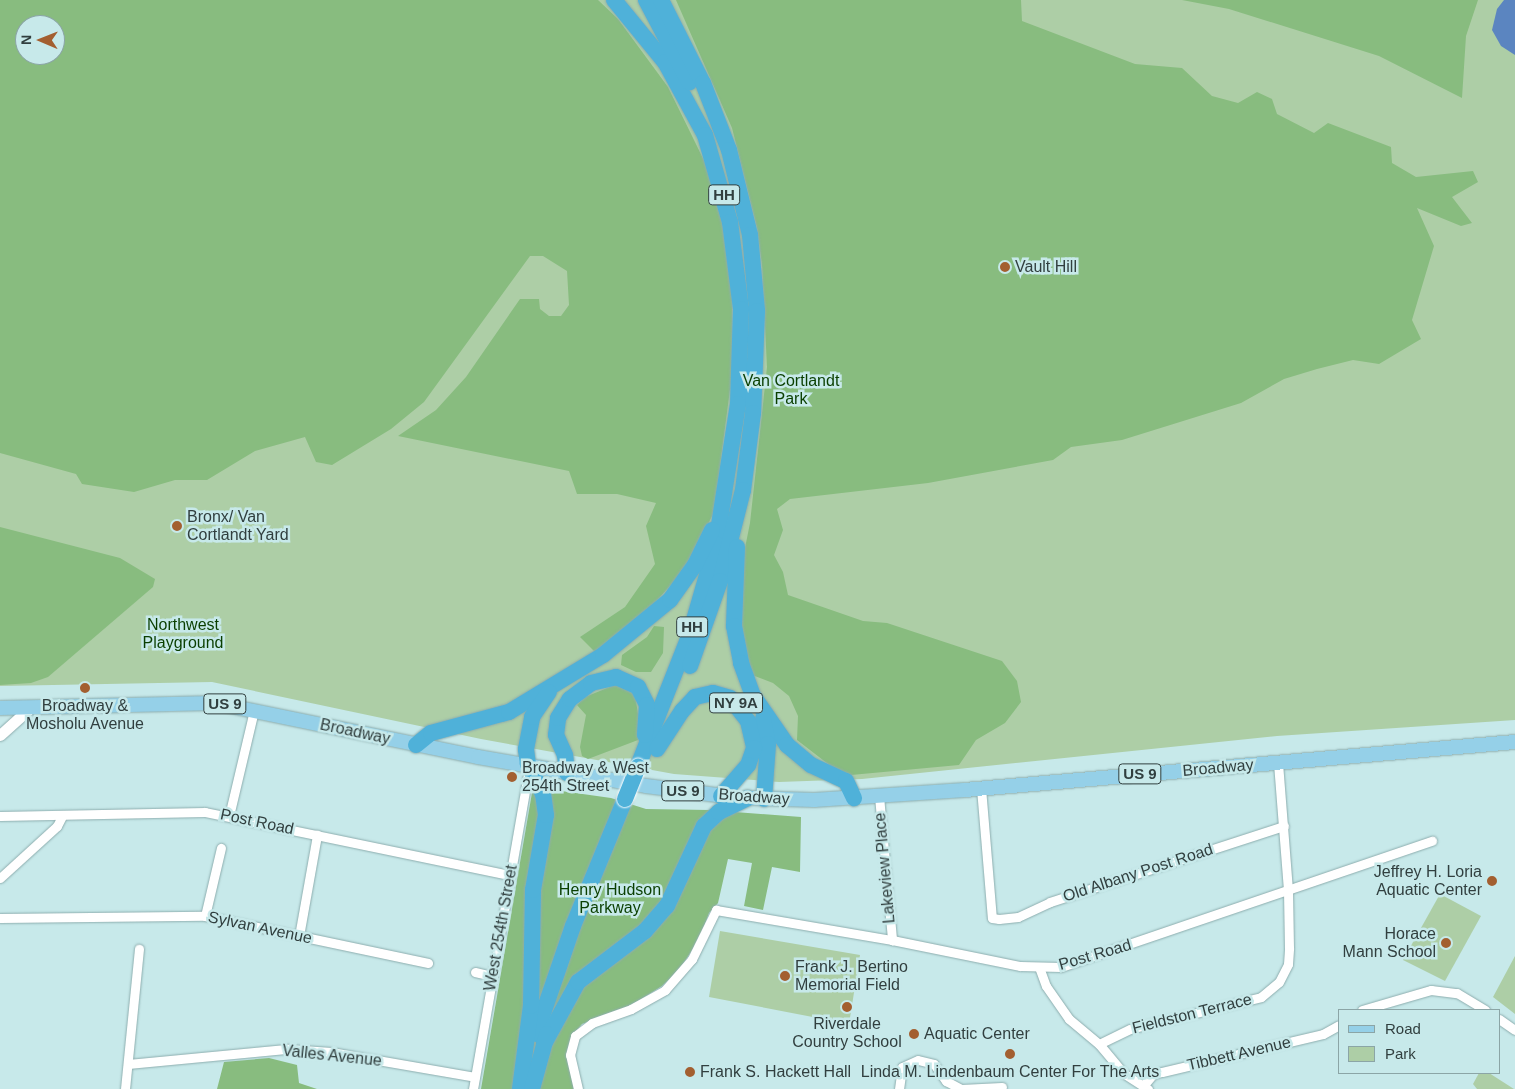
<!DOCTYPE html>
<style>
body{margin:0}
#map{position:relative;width:1515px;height:1089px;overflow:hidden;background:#c7e9ea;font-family:Arial,sans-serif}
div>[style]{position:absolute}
.green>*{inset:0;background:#adcea6}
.forest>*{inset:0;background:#88bc7f}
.water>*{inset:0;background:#5b85c0}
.roads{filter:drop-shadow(0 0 1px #8dadae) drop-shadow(0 0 1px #8dadae)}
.minor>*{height:9px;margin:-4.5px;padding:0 4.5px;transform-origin:4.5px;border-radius:4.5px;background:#fff}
.tertiary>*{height:11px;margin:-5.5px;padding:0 5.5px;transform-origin:5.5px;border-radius:5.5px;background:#fff}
.primary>*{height:14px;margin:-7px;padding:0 7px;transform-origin:7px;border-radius:7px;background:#95d0e8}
.motorway>*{height:16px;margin:-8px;padding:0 8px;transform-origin:8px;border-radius:8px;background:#4fb1d9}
.bridges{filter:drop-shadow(0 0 1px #fff) drop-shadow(0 0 1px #fff)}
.motorway-bridge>*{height:16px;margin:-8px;padding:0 8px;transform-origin:8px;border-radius:8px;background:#4fb1d9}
.dots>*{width:14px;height:14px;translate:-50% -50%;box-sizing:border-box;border:2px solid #c7e9ea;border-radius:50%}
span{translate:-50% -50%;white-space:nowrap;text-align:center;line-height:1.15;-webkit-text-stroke:5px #c7e9ea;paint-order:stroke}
.shield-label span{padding:1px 4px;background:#c7e9ea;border:1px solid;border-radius:4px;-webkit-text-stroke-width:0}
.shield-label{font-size:15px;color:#313f3f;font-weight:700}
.poi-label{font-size:16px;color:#313f3f}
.left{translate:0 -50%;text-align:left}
.right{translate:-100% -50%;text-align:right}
.park-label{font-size:16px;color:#0a3f00}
.street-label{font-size:16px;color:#313f3f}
.legend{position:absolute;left:1338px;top:1009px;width:162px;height:65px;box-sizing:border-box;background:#c7e9ea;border:1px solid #8ba5a6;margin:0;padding:6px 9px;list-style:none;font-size:15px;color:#313f3f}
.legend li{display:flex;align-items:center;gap:10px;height:25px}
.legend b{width:25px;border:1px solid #8ba5a6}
.north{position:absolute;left:15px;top:15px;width:50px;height:50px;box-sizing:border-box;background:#c7e9ea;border:1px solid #8ba5a6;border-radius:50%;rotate:271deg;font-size:14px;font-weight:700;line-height:20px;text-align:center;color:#313f3f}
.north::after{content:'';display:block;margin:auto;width:18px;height:22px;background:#a35f30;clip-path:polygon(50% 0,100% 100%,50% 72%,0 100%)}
</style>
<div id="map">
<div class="green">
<i style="clip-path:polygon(evenodd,0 0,1515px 0,1515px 720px,1277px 736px,862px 779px,779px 782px,674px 774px,481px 739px,212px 682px,0 686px,0 0,25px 25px,55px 25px,55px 55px,25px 55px,25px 25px)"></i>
<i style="clip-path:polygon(1440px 894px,1481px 916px,1445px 981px,1403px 960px)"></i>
<i style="clip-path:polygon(720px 931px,860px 955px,849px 1024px,709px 997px)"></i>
<i style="clip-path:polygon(1515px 956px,1515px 1014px,1493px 997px)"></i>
<i style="clip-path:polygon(1479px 1073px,1489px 1073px,1514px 1089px,1477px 1089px,1473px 1084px)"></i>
</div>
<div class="forest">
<i style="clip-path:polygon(evenodd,0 0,598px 0,618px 19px,668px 87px,718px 189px,732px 298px,733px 367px,714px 512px,687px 567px,643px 616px,596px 653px,580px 637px,625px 607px,655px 564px,646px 526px,656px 503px,617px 494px,577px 494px,569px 471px,398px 436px,436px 410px,466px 377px,520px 299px,539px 299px,540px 309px,549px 316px,561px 316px,569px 305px,567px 271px,543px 256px,530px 256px,424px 402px,391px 429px,332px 465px,316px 462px,305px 437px,255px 451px,207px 480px,175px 480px,134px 492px,82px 484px,76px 474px,0 453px,0 0,25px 25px,55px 25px,55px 55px,25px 55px,25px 25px)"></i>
<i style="clip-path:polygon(676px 0,1021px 0,1022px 21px,1135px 64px,1182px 68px,1212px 96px,1238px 103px,1257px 92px,1272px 99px,1277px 114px,1314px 133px,1328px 123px,1391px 147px,1392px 163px,1416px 177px,1473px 171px,1478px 182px,1452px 197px,1472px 223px,1461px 226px,1417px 208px,1434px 246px,1412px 320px,1421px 339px,1379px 364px,1353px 360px,1317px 369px,1284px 379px,1241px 403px,1122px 440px,1071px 447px,1053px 460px,928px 483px,790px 499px,777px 509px,783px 530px,774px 555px,783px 572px,788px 595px,863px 621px,887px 623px,1002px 661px,1017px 681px,1021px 702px,1005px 723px,976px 740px,959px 765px,851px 775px,832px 767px,797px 740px,798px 716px,789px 696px,773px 683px,752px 675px,740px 629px,740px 573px,750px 523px,767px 367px,762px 265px,757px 228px,732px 128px)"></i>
<i style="clip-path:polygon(1182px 0,1478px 0,1466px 36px,1462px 98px,1379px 56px,1229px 9px)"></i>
<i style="clip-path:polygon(0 527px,120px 558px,155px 579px,153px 587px,48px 677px,31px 683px,0 685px)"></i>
<i style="clip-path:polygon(654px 626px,664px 627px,663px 653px,651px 672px,636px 672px,621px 665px,622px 655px,647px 637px)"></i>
<i style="clip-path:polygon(617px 684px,635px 695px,639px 720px,638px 740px,588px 759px,582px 756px,580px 747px,586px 715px,577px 705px,585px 697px)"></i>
<i style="clip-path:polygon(533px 787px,611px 798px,646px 809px,709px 810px,801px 817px,800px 872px,772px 867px,763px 910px,744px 906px,752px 863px,728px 859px,718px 903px,709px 913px,700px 938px,679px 970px,662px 986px,630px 1006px,582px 1024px,571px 1037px,575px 1089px,481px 1089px)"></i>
<i style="clip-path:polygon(269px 1058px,297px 1065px,299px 1083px,317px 1089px,217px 1089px,224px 1062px)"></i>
</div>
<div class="water">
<i style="clip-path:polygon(1504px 0,1515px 0,1515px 55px,1501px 46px,1492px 30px,1497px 9px)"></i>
</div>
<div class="roads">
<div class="minor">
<i style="left:981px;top:788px;width:130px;rotate:85.2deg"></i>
<i style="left:992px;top:918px;width:7px;rotate:8deg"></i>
<i style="left:999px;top:919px;width:19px;rotate:-6deg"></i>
<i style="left:1018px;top:917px;width:35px;rotate:-25deg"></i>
<i style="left:1050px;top:902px;width:246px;rotate:-18deg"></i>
<i style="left:879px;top:796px;width:145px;rotate:84.8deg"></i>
<i style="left:0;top:816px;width:205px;rotate:-1.1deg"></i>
<i style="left:205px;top:812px;width:311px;rotate:11.7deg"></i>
<i style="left:229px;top:816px;width:109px;rotate:-76.7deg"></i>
<i style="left:0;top:878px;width:77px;rotate:-42.4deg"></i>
<i style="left:57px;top:826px;width:11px;rotate:-63deg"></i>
<i style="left:205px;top:916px;width:70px;rotate:-76.8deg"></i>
<i style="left:0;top:918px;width:205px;rotate:-0.6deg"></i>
<i style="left:205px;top:916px;width:228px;rotate:11.9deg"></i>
<i style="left:299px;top:936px;width:103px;rotate:-79.9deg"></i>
<i style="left:1039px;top:967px;width:20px;rotate:70deg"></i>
<i style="left:1046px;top:986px;width:40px;rotate:55.1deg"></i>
<i style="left:1069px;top:1019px;width:39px;rotate:40deg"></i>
<i style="left:1099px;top:1044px;width:38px;rotate:50deg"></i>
<i style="left:1123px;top:1073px;width:30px;rotate:33deg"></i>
<i style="left:475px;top:972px;width:18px;rotate:13deg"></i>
<i style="left:1362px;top:1010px;width:72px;rotate:-16.2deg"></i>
<i style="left:1431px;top:990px;width:26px;rotate:7deg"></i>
<i style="left:1457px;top:993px;width:33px;rotate:31deg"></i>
<i style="left:1499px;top:1019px;width:19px;rotate:35deg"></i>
<i style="left:1099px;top:1044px;width:34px;rotate:-26deg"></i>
<i style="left:1130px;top:1029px;width:135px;rotate:-13.7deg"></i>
<i style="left:1261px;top:997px;width:23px;rotate:-40deg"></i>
<i style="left:1279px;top:982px;width:20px;rotate:-63deg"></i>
<i style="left:1288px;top:964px;width:16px;rotate:-86deg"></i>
<i style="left:1289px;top:948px;width:58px;rotate:-91deg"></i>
<i style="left:1288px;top:890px;width:127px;rotate:-94.5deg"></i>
<i style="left:128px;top:1064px;width:161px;rotate:-5.4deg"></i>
<i style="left:288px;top:1049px;width:43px;rotate:4deg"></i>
<i style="left:331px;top:1052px;width:146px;rotate:9.8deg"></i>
<i style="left:1143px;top:1086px;width:16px;rotate:-50deg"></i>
<i style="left:1153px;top:1074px;width:9px;rotate:-13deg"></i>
<i style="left:1162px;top:1072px;width:165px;rotate:-13.3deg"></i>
<i style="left:1323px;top:1034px;width:18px;rotate:-29deg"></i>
<i style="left:125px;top:1089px;width:141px;rotate:-84.3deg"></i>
<i style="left:473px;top:1089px;width:325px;rotate:-80.1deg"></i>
<i style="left:578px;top:1089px;width:35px;rotate:-103deg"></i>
<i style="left:570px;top:1055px;width:20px;rotate:-75deg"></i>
<i style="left:575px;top:1036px;width:21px;rotate:-37deg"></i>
<i style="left:592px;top:1023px;width:41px;rotate:-19.7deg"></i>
<i style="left:631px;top:1009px;width:39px;rotate:-29deg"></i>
<i style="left:665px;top:990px;width:41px;rotate:-48.9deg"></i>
<i style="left:692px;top:959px;width:55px;rotate:-63.9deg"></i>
<i style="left:716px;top:910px;width:179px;rotate:9.7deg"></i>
<i style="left:892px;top:940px;width:131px;rotate:11.5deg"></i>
<i style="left:1020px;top:966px;width:41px;rotate:1.4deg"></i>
<i style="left:1061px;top:967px;width:392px;rotate:-18.8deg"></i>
<i style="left:899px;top:1089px;width:22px;rotate:-82deg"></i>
<i style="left:902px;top:1067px;width:17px;rotate:-24deg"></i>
<i style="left:918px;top:1060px;width:16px;rotate:14deg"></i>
<i style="left:934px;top:1064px;width:21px;rotate:55deg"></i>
<i style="left:946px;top:1081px;width:17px;rotate:28deg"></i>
<i style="left:961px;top:1089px;width:41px;rotate:-2.8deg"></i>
</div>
<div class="tertiary">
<i style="left:0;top:735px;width:42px;rotate:-42.1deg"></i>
</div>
<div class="primary">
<i style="left:0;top:708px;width:215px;rotate:-1.3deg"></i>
<i style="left:215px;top:703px;width:268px;rotate:11.6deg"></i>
<i style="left:478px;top:757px;width:170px;rotate:9.8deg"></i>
<i style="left:646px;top:786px;width:87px;rotate:7.3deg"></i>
<i style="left:753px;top:798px;width:61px;rotate:1.9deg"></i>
<i style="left:814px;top:800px;width:151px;rotate:-3.8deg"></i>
<i style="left:965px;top:790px;width:552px;rotate:-4.99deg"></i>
</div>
<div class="motorway">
<i style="left:614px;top:0;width:80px;rotate:50.6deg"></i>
<i style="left:665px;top:62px;width:83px;rotate:61.3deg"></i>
<i style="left:705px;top:135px;width:91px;rotate:74deg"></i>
<i style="left:730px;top:222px;width:88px;rotate:82.8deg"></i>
<i style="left:741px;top:309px;width:95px;rotate:91.8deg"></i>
<i style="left:738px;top:404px;width:142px;rotate:98.9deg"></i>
<i style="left:716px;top:544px;width:94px;rotate:106.1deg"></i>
<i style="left:690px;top:634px;width:142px;rotate:111.5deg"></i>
<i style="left:646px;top:0;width:93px;rotate:62.3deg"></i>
<i style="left:661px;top:0;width:93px;rotate:63.2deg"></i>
<i style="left:703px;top:83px;width:72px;rotate:68.8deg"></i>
<i style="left:729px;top:150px;width:88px;rotate:76.1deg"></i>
<i style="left:750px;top:235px;width:76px;rotate:84.7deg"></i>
<i style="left:757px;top:311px;width:102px;rotate:92.2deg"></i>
<i style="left:753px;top:413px;width:78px;rotate:97.4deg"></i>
<i style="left:743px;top:490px;width:94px;rotate:104.2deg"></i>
<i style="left:720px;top:581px;width:90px;rotate:109.4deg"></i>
<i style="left:737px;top:547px;width:79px;rotate:92.2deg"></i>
<i style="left:734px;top:626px;width:38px;rotate:79deg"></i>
<i style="left:741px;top:663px;width:33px;rotate:70deg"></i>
<i style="left:752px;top:694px;width:62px;rotate:55.5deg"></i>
<i style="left:787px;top:745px;width:31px;rotate:40deg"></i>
<i style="left:811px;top:765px;width:38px;rotate:25deg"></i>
<i style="left:846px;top:781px;width:19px;rotate:65deg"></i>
<i style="left:763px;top:719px;width:25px;rotate:79deg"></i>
<i style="left:768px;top:744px;width:55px;rotate:94.2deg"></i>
<i style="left:416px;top:745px;width:19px;rotate:-39deg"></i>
<i style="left:431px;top:733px;width:81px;rotate:-15.1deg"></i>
<i style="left:509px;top:712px;width:110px;rotate:-31.2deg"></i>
<i style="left:603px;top:655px;width:87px;rotate:-39.4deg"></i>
<i style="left:670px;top:600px;width:43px;rotate:-54.5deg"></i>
<i style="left:695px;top:565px;width:39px;rotate:-64deg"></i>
<i style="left:657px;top:749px;width:45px;rotate:-56.7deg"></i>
<i style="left:682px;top:711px;width:19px;rotate:-47deg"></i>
<i style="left:695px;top:697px;width:18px;rotate:-13deg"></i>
<i style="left:713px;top:693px;width:18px;rotate:16deg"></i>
<i style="left:730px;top:698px;width:29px;rotate:52deg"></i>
<i style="left:748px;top:721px;width:28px;rotate:77deg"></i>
<i style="left:754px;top:748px;width:18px;rotate:109deg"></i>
<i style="left:748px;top:765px;width:41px;rotate:131.1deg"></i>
<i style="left:567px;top:773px;width:18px;rotate:-96deg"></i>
<i style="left:565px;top:755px;width:22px;rotate:-114deg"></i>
<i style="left:556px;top:735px;width:17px;rotate:-83deg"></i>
<i style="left:558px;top:718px;width:22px;rotate:-58deg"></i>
<i style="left:570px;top:699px;width:26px;rotate:-37deg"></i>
<i style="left:591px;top:683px;width:26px;rotate:-13deg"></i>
<i style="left:616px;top:677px;width:24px;rotate:24deg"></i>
<i style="left:638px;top:687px;width:20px;rotate:63deg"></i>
<i style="left:647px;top:705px;width:30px;rotate:94deg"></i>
<i style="left:536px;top:1034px;width:114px;rotate:-71.1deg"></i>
<i style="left:573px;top:926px;width:137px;rotate:-67.7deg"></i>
<i style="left:544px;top:1044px;width:71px;rotate:-61.3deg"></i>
<i style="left:578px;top:982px;width:84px;rotate:-37.3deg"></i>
<i style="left:645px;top:931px;width:33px;rotate:-49deg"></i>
<i style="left:667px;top:906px;width:88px;rotate:-65.2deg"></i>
<i style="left:704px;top:826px;width:21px;rotate:-43deg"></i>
<i style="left:719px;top:812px;width:32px;rotate:-26deg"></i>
<i style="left:520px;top:1089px;width:84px;rotate:-82.5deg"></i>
<i style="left:531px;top:1006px;width:116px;rotate:-89deg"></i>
<i style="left:533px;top:890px;width:76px;rotate:-80.2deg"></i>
<i style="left:546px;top:815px;width:21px;rotate:-98deg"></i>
<i style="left:543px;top:794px;width:34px;rotate:-117deg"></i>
<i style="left:528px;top:764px;width:15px;rotate:-98deg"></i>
<i style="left:526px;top:749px;width:33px;rotate:-79deg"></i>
<i style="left:532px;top:717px;width:30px;rotate:-56deg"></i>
<i style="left:532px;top:1089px;width:57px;rotate:-74.7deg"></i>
</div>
</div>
<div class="bridges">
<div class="motorway-bridge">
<i style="left:625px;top:799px;width:35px;rotate:-68deg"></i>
</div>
</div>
<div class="dots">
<i style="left:1005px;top:267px;background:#a35f30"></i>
<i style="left:177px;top:526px;background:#a35f30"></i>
<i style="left:85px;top:688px;background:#a35f30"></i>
<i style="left:512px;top:777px;background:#a35f30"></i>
<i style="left:1492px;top:881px;background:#a35f30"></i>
<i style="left:1446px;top:943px;background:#a35f30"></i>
<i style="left:785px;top:976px;background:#a35f30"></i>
<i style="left:847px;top:1007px;background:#a35f30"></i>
<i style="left:914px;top:1034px;background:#a35f30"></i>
<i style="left:1010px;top:1054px;background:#a35f30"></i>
<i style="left:690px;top:1072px;background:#a35f30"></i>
</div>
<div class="shield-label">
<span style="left:724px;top:195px">HH</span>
<span style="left:692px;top:627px">HH</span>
<span style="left:736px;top:703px">NY 9A</span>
<span style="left:225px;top:704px">US 9</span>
<span style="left:1140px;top:774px">US 9</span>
<span style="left:683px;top:791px">US 9</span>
</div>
<div class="poi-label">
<span class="left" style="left:1015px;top:267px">Vault Hill</span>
<span class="left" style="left:187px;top:526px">Bronx/ Van<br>Cortlandt Yard</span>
<span style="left:85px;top:715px">Broadway &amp;<br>Mosholu Avenue</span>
<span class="left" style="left:522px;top:777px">Broadway &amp; West<br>254th Street</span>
<span class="right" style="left:1482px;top:881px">Jeffrey H. Loria<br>Aquatic Center</span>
<span class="right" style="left:1436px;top:943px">Horace<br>Mann School</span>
<span class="left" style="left:795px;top:976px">Frank J. Bertino<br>Memorial Field</span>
<span style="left:847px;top:1033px">Riverdale<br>Country School</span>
<span class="left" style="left:924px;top:1034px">Aquatic Center</span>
<span class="left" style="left:700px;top:1072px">Frank S. Hackett Hall</span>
<span style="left:1010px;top:1072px">Linda M. Lindenbaum Center For The Arts</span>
</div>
<div class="park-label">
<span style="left:791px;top:390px">Van Cortlandt<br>Park</span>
<span style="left:183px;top:634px">Northwest<br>Playground</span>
<span style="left:610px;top:899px">Henry Hudson<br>Parkway</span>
</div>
<div class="street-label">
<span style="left:355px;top:732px;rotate:12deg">Broadway</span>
<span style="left:1218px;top:768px;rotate:-5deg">Broadway</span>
<span style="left:754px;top:797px;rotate:4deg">Broadway</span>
<span style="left:257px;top:822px;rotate:12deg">Post Road</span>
<span style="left:885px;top:868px;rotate:-95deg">Lakeview Place</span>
<span style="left:1138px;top:873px;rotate:-18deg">Old Albany Post Road</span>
<span style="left:260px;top:928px;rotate:12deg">Sylvan Avenue</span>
<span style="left:501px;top:928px;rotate:-80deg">West 254th Street</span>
<span style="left:1095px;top:955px;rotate:-16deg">Post Road</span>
<span style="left:1192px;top:1014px;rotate:-14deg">Fieldston Terrace</span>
<span style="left:1239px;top:1054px;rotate:-13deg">Tibbett Avenue</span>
<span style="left:332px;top:1056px;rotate:6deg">Valles Avenue</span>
</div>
<ul class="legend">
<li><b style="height:6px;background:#95d0e8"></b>Road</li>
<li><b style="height:14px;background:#adcea6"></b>Park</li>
</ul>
<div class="north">N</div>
</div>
